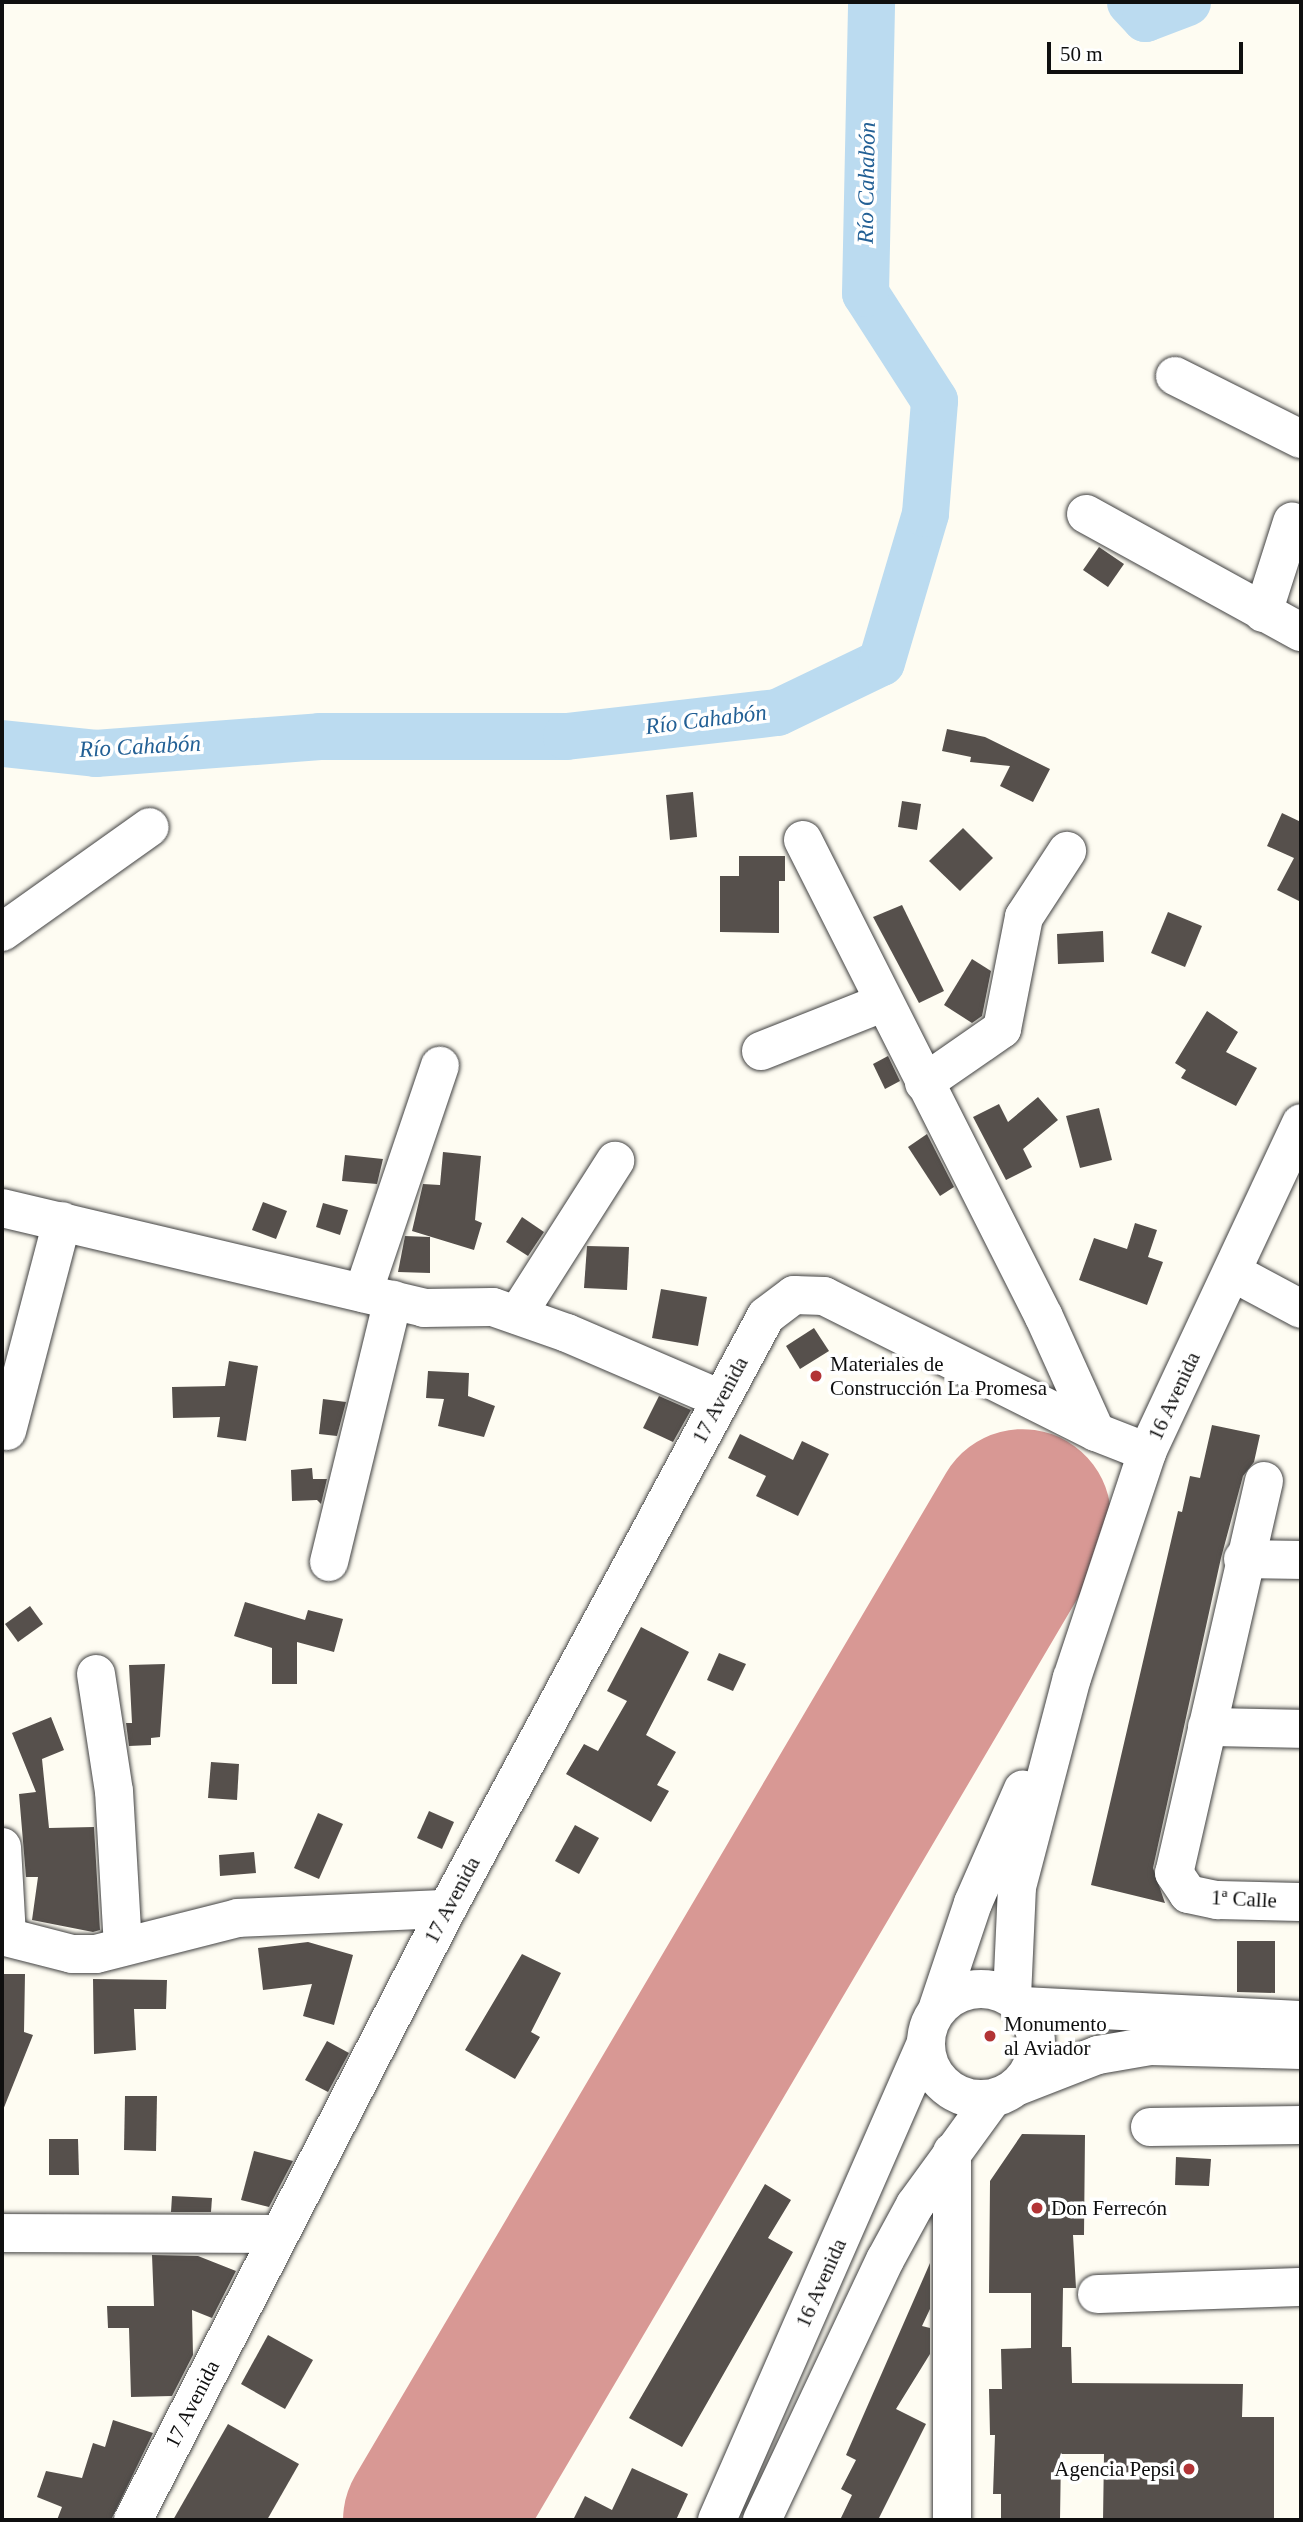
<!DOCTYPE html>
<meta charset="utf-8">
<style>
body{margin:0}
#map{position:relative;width:1303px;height:2522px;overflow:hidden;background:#fefcf2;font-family:"Times New Roman",serif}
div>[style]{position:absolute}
.river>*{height:47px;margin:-23.5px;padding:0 23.5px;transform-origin:23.5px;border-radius:23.5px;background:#bbdbf0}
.runway>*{height:177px;margin:-88.5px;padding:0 88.5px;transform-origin:88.5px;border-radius:88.5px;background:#d89894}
.building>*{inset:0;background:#56504c}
.roads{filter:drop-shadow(0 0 2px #424242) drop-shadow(0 0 2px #424242)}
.minor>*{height:38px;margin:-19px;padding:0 19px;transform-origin:19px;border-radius:19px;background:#fff}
.minor>.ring{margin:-19px;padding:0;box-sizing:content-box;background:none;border:38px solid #fff;border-radius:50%}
.dots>*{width:19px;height:19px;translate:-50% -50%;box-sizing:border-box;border:4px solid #fff;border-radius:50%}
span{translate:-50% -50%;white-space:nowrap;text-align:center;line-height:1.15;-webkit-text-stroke:7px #fff;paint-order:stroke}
.poi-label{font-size:21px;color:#0f0f0f}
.left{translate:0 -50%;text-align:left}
.right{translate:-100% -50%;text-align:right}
.street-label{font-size:21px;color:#0f0f0f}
.water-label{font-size:23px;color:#236095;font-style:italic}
.frame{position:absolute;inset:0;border:4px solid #0f0f0f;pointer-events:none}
.scale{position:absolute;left:1047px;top:42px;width:196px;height:32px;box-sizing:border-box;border:4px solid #0f0f0f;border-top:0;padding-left:9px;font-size:21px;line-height:24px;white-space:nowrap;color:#0f0f0f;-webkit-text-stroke:5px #fff;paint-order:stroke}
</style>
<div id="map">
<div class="river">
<i style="left:1130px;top:2px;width:22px;rotate:47deg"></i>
<i style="left:1145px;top:18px;width:45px;rotate:-20.9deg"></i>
<i style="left:2px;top:743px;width:94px;rotate:6.1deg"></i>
<i style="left:95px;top:753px;width:225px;rotate:-4.3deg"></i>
<i style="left:319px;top:736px;width:247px"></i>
<i style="left:566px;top:736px;width:212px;rotate:-6.5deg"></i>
<i style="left:777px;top:712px;width:115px;rotate:-25.7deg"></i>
<i style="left:881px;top:662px;width:155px;rotate:-73.5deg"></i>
<i style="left:925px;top:513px;width:113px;rotate:-85.4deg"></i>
<i style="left:934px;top:400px;width:127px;rotate:-122.8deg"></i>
<i style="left:865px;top:293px;width:291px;rotate:-88.8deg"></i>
</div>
<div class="runway">
<i style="left:431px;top:2520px;width:1164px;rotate:-59.49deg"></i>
</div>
<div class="building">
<i style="clip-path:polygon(1099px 547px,1124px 564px,1108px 587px,1083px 570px)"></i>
<i style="clip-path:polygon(947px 729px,985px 737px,1050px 769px,1033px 802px,1000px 786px,1010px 766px,970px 762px,971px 757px,942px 751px)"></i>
<i style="clip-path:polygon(693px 792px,697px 837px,670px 840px,666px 795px)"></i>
<i style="clip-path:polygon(902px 801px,921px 804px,917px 830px,898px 827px)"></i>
<i style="clip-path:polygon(1282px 813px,1301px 822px,1301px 902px,1277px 890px,1294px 858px,1267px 846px)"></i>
<i style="clip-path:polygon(963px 828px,993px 858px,960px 891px,929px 861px)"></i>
<i style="clip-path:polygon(739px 856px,785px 856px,785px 881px,779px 881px,779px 933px,720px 932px,720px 876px,739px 876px)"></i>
<i style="clip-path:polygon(902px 905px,944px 991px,919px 1003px,873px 917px)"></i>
<i style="clip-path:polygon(1168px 912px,1202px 926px,1185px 967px,1151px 953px)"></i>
<i style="clip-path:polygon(1103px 931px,1104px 962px,1058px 964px,1057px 934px)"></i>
<i style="clip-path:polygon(972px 959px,991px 971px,982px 1016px,972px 1023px,944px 1005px)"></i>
<i style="clip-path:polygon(1207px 1011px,1238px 1032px,1226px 1052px,1257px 1068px,1236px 1106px,1181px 1078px,1186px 1070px,1175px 1063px)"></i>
<i style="clip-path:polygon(888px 1056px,900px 1081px,885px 1089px,873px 1064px)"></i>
<i style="clip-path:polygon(1038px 1097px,1058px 1120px,1023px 1149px,1032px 1167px,1006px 1180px,973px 1117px,999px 1104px,1008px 1122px)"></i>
<i style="clip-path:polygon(1099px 1108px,1112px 1160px,1080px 1168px,1066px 1116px)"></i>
<i style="clip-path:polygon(927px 1134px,954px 1187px,940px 1196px,908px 1147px)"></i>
<i style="clip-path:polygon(443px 1152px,481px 1156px,475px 1220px,482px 1223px,474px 1250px,412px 1231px,423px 1184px,440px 1185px)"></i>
<i style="clip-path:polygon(345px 1155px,383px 1159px,377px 1184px,342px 1181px)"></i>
<i style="clip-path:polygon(263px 1202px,287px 1211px,276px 1239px,252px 1230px)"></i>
<i style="clip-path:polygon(323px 1203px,348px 1210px,340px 1235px,316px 1227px)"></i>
<i style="clip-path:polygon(522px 1217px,544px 1232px,528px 1256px,506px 1242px)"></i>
<i style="clip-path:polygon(1135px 1223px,1157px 1230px,1148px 1257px,1163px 1262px,1147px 1305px,1079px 1280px,1094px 1238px,1127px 1249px)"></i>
<i style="clip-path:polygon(405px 1236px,430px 1237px,430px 1273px,398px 1272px)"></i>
<i style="clip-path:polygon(587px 1246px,629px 1247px,627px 1290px,584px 1288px)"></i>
<i style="clip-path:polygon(661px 1289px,707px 1297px,698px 1346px,652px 1338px)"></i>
<i style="clip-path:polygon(814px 1328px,829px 1351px,800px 1369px,786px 1346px)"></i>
<i style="clip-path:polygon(229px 1361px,258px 1366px,246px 1441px,217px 1437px,220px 1417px,173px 1418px,172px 1387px,225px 1386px)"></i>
<i style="clip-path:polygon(428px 1371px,469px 1373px,468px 1396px,495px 1406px,484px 1437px,438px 1426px,444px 1399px,426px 1398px)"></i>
<i style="clip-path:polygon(659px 1396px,691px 1410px,673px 1442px,643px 1428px)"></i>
<i style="clip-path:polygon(323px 1399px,346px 1402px,337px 1436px,319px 1434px)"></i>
<i style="clip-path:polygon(1212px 1425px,1260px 1435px,1254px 1462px,1243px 1476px,1221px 1558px,1153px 1868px,1165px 1903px,1091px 1885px,1178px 1511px,1182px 1512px,1190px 1476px,1200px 1478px)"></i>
<i style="clip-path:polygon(740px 1434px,793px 1460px,802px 1441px,829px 1454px,798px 1516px,756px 1496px,766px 1476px,728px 1458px)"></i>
<i style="clip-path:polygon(312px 1468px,313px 1479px,327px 1479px,321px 1504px,317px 1500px,292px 1501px,291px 1470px)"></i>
<i style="clip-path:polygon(245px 1602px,305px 1620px,308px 1610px,343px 1619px,334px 1652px,297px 1642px,297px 1684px,272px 1684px,272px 1648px,234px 1636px)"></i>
<i style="clip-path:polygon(30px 1606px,43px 1624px,18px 1642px,5px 1624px)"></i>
<i style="clip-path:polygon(641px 1627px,689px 1652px,646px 1735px,676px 1752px,657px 1785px,669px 1791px,651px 1822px,566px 1774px,584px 1744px,598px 1751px,627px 1701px,607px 1691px)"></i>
<i style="clip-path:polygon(719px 1653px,746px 1664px,733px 1691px,707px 1680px)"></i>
<i style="clip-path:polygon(165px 1664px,160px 1737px,151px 1738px,151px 1745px,129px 1746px,126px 1723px,132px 1723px,129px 1665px)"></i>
<i style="clip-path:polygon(51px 1717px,64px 1750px,42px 1759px,49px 1828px,94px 1827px,100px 1930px,93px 1932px,32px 1920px,38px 1877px,26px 1877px,19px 1794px,36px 1792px,12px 1733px)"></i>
<i style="clip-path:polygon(211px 1762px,239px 1764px,237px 1800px,208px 1798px)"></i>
<i style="clip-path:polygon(429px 1811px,454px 1822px,442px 1849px,417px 1838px)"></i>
<i style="clip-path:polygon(318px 1813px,343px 1824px,319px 1879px,294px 1868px)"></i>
<i style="clip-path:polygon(575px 1825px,599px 1838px,579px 1874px,555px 1861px)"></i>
<i style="clip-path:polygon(254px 1852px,256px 1873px,220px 1876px,219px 1855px)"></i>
<i style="clip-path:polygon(1237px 1941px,1275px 1941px,1275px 1993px,1237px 1992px)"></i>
<i style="clip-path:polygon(308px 1942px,353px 1955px,334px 2025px,303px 2016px,312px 1984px,263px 1990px,258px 1948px)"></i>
<i style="clip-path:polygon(522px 1954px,561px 1973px,531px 2032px,540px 2037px,515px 2079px,465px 2050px)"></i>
<i style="clip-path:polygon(2px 1974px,25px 1974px,24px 2032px,33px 2035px,3px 2110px)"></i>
<i style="clip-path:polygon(93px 1979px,167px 1980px,166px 2009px,134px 2009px,136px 2050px,94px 2054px)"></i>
<i style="clip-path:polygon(327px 2041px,349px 2053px,328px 2092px,305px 2080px)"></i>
<i style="clip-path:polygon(125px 2096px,157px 2096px,156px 2151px,124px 2150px)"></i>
<i style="clip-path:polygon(1022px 2134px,1085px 2135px,1084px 2235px,1073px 2235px,1076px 2288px,1063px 2288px,1062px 2347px,1071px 2347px,1072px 2383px,1243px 2384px,1242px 2417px,1274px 2417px,1274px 2520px,1103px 2520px,1104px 2454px,1061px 2454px,1060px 2520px,1001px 2520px,1001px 2494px,993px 2494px,995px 2435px,990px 2435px,989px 2389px,1002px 2389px,1001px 2349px,1031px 2348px,1031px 2293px,989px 2293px,990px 2181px)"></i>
<i style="clip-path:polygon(49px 2139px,78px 2139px,79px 2175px,49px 2175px)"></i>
<i style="clip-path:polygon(254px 2151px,293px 2161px,269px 2207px,241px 2200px)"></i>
<i style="clip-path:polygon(1176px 2157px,1211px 2159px,1209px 2186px,1175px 2185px)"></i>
<i style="clip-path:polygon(765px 2184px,791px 2200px,768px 2238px,793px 2252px,682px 2447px,629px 2418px)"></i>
<i style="clip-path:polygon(172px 2196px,212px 2198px,211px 2212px,171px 2212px)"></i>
<i style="clip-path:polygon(152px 2255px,198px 2256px,236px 2271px,212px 2318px,192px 2310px,193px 2355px,172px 2396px,131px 2397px,129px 2328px,108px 2328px,107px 2306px,154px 2306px)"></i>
<i style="clip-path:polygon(930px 2263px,930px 2309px,922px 2326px,930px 2328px,930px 2354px,896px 2409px,926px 2424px,878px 2520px,840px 2520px,852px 2495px,841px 2489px,856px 2460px,846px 2455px)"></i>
<i style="clip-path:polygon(268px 2335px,313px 2360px,285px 2409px,241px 2384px)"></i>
<i style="clip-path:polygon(113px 2420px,153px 2433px,111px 2520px,57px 2520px,62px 2507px,37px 2497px,46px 2471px,82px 2478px,93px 2443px,105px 2447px)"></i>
<i style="clip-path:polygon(228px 2424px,299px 2464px,267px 2520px,173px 2520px)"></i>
<i style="clip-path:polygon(632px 2468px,688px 2494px,676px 2520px,573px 2520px,585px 2496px,612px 2510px)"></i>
</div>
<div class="roads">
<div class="minor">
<i style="left:1175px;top:376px;width:141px;rotate:26.6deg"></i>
<i style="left:1086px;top:514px;width:245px;rotate:28.8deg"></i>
<i style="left:1263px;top:613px;width:96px;rotate:-72.3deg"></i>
<i style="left:803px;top:840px;width:534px;rotate:63.2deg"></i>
<i style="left:1044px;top:1317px;width:126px;rotate:65.7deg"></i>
<i style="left:2px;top:932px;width:181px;rotate:-35.4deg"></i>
<i style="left:761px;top:1051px;width:130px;rotate:-21.6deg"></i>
<i style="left:924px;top:1083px;width:95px;rotate:-34.7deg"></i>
<i style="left:1002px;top:1029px;width:114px;rotate:-78.9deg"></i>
<i style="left:1024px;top:917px;width:79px;rotate:-56.9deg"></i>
<i style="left:2px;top:1208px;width:434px;rotate:13.3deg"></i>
<i style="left:424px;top:1308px;width:69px;rotate:-0.8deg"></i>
<i style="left:493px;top:1307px;width:78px;rotate:19.4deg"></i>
<i style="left:567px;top:1333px;width:167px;rotate:23.3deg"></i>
<i style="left:1232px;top:1272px;width:78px;rotate:28.2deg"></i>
<i style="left:363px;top:1293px;width:240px;rotate:-71.3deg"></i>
<i style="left:517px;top:1315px;width:183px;rotate:-57.5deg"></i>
<i style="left:7px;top:1431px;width:217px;rotate:-75.3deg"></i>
<i style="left:1264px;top:1481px;width:402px;rotate:102.9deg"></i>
<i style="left:1174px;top:1873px;width:25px;rotate:56deg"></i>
<i style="left:1188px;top:1894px;width:30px;rotate:12deg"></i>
<i style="left:1217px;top:1900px;width:84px;rotate:1.4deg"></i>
<i style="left:1243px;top:1559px;width:58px;rotate:1deg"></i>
<i style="left:329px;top:1562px;width:270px;rotate:-76.3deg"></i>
<i style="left:96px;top:1674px;width:118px;rotate:81.3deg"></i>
<i style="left:114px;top:1791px;width:156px;rotate:86.7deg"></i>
<i style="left:1207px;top:1727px;width:94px;rotate:1.2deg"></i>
<i style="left:2px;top:1847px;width:90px;rotate:86.8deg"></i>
<i style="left:2px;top:1936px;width:72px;rotate:14.4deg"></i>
<i style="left:72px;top:1954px;width:24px"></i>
<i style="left:96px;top:1954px;width:146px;rotate:-14.2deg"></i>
<i style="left:238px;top:1918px;width:209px;rotate:-2.5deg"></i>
<i class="ring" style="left:926px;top:1989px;width:72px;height:72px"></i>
<i style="left:1012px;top:1997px;width:110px;rotate:-87.4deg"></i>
<i style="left:1017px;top:1887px;width:216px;rotate:-75.3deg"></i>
<i style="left:1072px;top:1678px;width:238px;rotate:-71.6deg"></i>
<i style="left:1147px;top:1452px;width:363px;rotate:-64.9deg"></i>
<i style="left:1022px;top:2006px;width:279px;rotate:2.9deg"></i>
<i style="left:938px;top:2007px;width:110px;rotate:-71.4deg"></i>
<i style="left:973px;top:1903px;width:124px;rotate:-66.3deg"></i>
<i style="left:1018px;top:2086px;width:86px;rotate:-21.2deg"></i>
<i style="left:1098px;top:2055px;width:53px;rotate:-9.8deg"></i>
<i style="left:1150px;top:2046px;width:151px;rotate:1.5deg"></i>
<i style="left:1150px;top:2127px;width:151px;rotate:-0.8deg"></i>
<i style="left:952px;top:2152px;width:368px;rotate:90deg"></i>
<i style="left:2px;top:2233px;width:277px;rotate:0.2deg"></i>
<i style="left:1097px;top:2294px;width:204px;rotate:-2deg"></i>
<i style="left:133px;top:2520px;width:687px;rotate:-62.8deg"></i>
<i style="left:447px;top:1909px;width:673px;rotate:-61.72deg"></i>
<i style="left:766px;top:1316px;width:35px;rotate:-37deg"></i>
<i style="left:794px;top:1295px;width:30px;rotate:2deg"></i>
<i style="left:824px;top:1296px;width:304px;rotate:26.6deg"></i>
<i style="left:1096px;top:1432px;width:55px;rotate:21.4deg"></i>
<i style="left:717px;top:2520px;width:519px;rotate:-66.35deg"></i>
<i style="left:762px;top:2520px;width:288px;rotate:-64.7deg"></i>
<i style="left:885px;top:2260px;width:63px;rotate:-61.4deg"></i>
<i style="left:915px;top:2205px;width:131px;rotate:-54deg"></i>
</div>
</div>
<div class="dots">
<i style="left:816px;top:1376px;background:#b23436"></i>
<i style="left:990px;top:2036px;background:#b23436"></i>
<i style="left:1037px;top:2208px;background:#b23436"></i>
<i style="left:1189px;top:2469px;background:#b23436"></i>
</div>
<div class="poi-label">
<span class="left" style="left:830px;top:1376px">Materiales de<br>Construcción La Promesa</span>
<span class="left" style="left:1004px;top:2036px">Monumento<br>al Aviador</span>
<span class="left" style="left:1051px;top:2208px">Don Ferrecón</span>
<span class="right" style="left:1175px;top:2469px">Agencia Pepsi</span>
</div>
<div class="street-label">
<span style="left:1174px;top:1396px;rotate:-65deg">16 Avenida</span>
<span style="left:720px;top:1400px;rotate:-62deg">17 Avenida</span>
<span style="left:1244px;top:1899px;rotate:3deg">1ª Calle</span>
<span style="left:452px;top:1900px;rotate:-62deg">17 Avenida</span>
<span style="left:821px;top:2283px;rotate:-66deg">16 Avenida</span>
<span style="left:192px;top:2404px;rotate:-63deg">17 Avenida</span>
</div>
<div class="water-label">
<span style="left:867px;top:183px;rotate:-89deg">Río Cahabón</span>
<span style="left:706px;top:720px;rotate:-7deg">Río Cahabón</span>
<span style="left:140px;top:747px;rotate:-3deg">Río Cahabón</span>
</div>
<div class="frame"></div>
<div class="scale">50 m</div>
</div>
